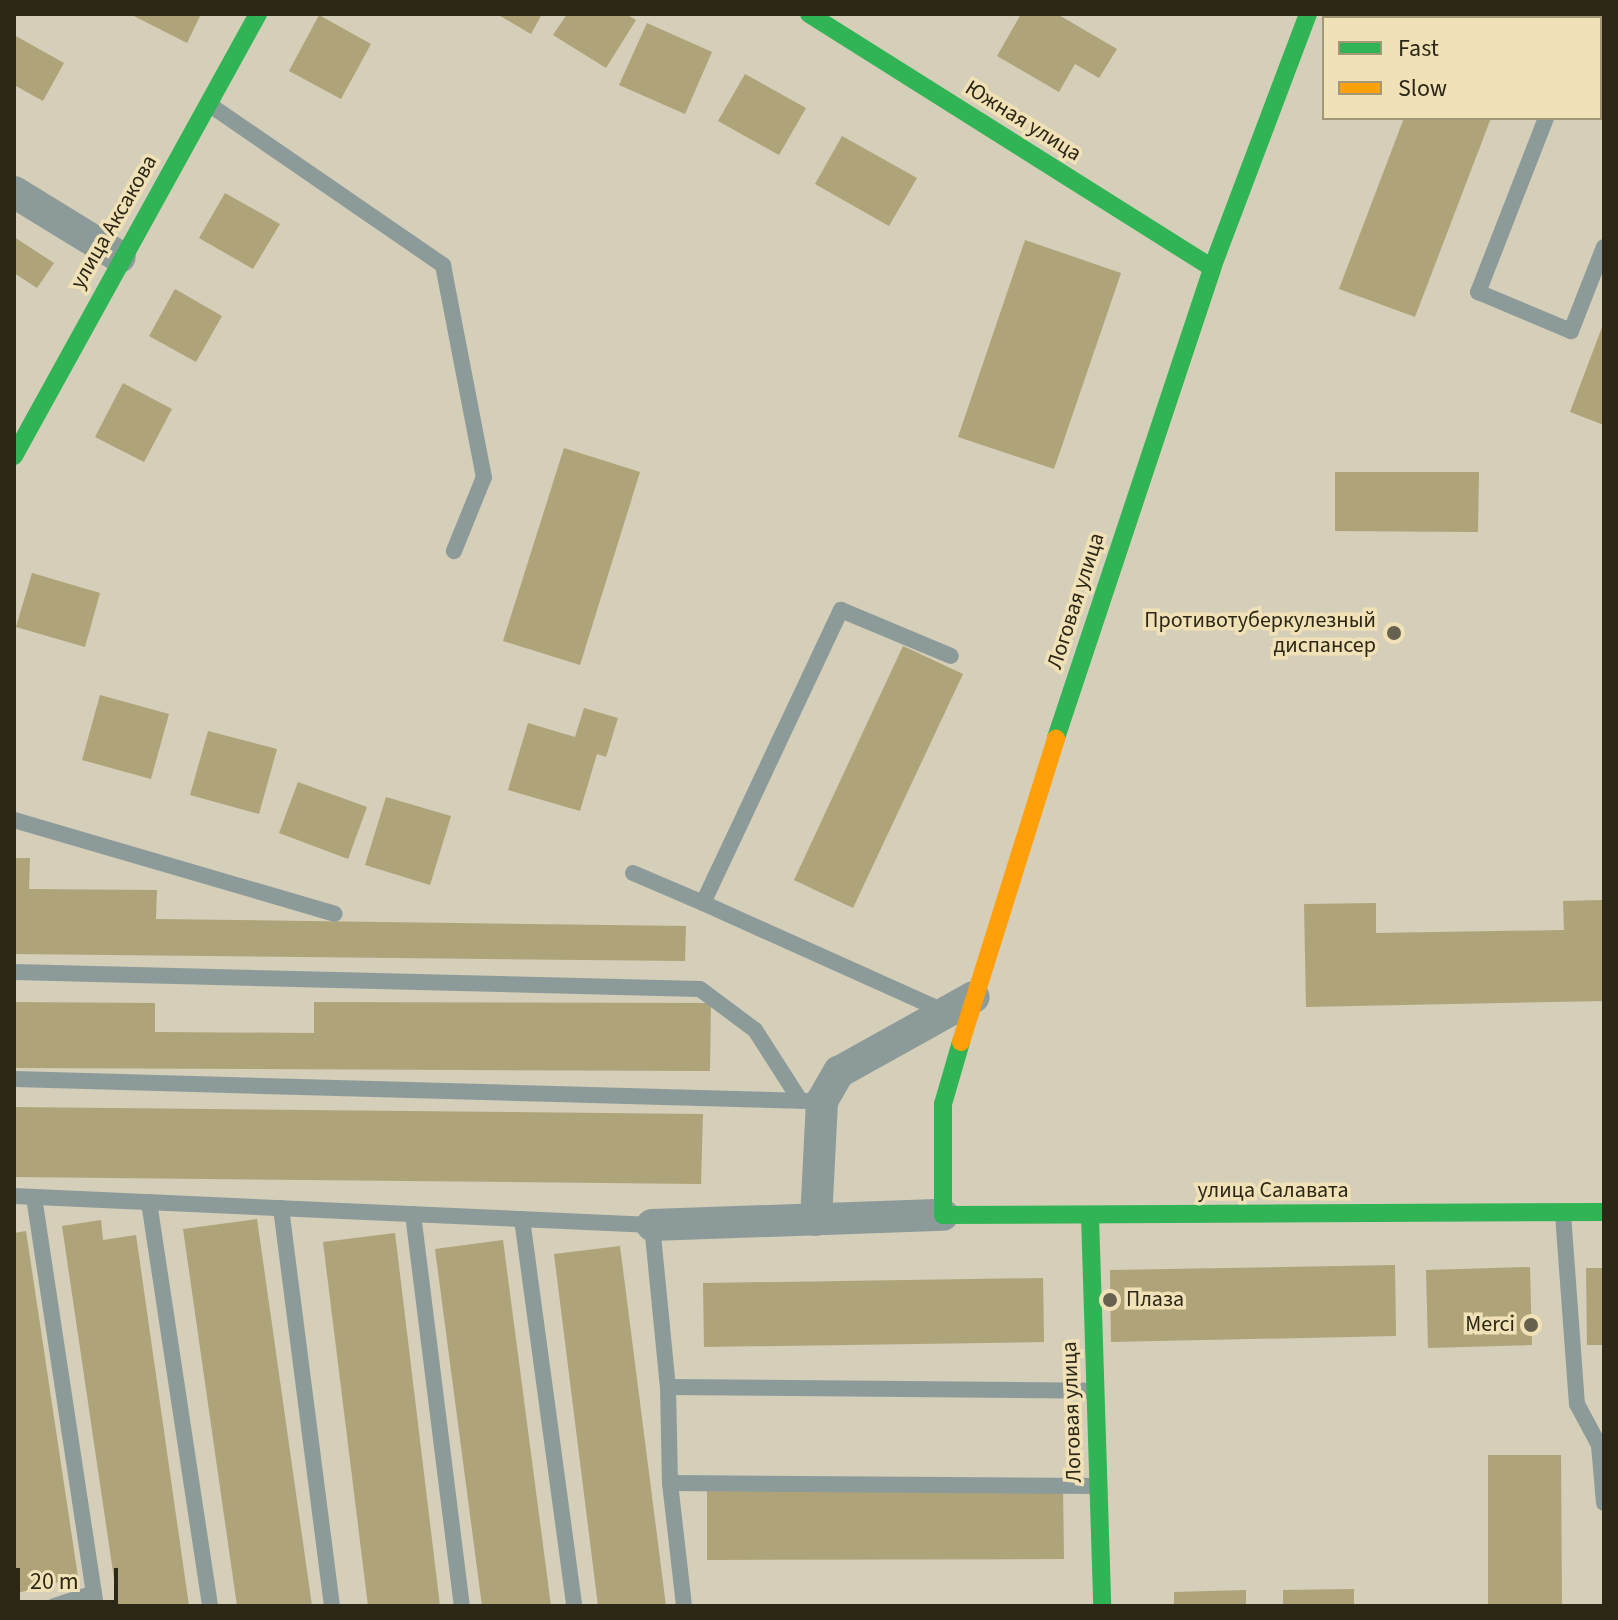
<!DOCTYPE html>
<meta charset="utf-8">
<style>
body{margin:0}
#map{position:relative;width:1618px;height:1620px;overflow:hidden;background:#d5ceb8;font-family:"Source Sans 3",sans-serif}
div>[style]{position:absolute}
.building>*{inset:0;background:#aea379}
.lane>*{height:16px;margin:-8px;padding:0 8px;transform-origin:8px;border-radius:8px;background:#8c9b99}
.street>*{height:32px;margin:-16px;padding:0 16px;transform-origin:16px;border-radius:16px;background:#8c9b99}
.fast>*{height:18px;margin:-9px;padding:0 9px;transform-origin:9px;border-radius:9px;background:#30b455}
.slow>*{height:18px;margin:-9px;padding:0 9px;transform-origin:9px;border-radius:9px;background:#ff9f0a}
.dots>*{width:22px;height:22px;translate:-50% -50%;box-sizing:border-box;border:4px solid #f0e1b7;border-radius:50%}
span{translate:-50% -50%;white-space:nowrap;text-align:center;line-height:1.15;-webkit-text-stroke:7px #f0e1b7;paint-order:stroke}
.street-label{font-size:22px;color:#2c2717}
.poi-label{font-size:22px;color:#2c2717}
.right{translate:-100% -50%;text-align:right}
.left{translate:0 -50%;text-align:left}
.frame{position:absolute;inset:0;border:16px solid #2c2717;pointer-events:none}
.legend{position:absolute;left:1322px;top:16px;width:280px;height:104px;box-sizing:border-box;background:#f0e1b7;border:2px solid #a29777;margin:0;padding:10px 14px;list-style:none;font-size:24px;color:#2c2717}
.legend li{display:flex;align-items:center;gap:16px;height:40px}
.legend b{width:40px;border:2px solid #a29777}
.scale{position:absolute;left:16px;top:1568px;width:102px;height:36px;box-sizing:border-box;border:4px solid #2c2717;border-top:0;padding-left:10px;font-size:24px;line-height:28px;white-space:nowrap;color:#2c2717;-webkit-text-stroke:6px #f0e1b7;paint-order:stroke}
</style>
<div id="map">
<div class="building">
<i style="clip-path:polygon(130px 14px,201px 14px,187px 43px)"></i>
<i style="clip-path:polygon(497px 14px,542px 14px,531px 34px)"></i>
<i style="clip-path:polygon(567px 14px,626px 14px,636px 20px,606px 68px,553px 35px)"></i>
<i style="clip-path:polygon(1021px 14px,1057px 14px,1117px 49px,1099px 78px,1075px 64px,1059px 92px,997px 56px)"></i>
<i style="clip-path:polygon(1443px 14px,1530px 14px,1442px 18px)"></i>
<i style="clip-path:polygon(319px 15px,371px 44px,341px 99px,289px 71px)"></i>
<i style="clip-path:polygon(647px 23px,712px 52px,685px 114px,619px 85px)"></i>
<i style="clip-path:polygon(14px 35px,64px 63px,43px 101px,14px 85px)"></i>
<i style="clip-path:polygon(745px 74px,806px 108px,779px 155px,718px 121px)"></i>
<i style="clip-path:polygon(1404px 118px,1491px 118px,1415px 317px,1339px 289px)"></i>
<i style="clip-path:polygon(842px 136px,917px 178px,889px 226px,815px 184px)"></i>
<i style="clip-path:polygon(225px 193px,280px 224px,253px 269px,199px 238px)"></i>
<i style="clip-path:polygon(14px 237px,54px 263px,37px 288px,14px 273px)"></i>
<i style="clip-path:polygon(1025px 240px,1121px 273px,1054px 469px,958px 437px)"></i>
<i style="clip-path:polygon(175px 289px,222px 316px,196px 362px,149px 336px)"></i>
<i style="clip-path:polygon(1604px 322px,1604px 425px,1570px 412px)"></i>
<i style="clip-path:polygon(123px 383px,172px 409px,144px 462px,95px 437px)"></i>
<i style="clip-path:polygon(564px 448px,640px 472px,580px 665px,503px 641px)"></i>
<i style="clip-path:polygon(1335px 472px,1479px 472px,1478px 532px,1335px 531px)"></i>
<i style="clip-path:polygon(32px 573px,100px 593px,85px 647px,16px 627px)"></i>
<i style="clip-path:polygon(903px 646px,963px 674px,853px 908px,794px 880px)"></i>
<i style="clip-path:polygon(100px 695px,169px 714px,151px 779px,82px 760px)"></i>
<i style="clip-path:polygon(584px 708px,618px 718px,606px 757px,597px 754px,580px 811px,508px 790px,528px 723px,575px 737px)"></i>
<i style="clip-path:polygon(208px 731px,277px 749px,259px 814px,190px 795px)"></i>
<i style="clip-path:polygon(298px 782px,367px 807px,348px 859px,279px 833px)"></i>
<i style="clip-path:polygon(386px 797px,451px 816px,430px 885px,365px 865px)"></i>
<i style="clip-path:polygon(14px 858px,30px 858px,29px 889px,157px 890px,156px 919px,686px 926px,685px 961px,14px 954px)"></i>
<i style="clip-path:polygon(1604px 900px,1604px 1001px,1306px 1007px,1304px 904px,1376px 903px,1376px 933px,1564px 930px,1563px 901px)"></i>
<i style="clip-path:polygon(14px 1002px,155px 1003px,155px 1032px,314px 1033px,314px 1002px,711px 1003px,710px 1071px,14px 1068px)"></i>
<i style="clip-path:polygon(14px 1107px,703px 1114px,701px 1184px,14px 1177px)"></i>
<i style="clip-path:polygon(257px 1219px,312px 1606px,237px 1606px,183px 1229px)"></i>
<i style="clip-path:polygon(101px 1220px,103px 1240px,136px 1235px,189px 1606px,118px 1606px,62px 1226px)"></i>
<i style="clip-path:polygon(26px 1231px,78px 1577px,14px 1594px,14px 1233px)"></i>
<i style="clip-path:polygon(395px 1233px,440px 1606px,368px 1606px,323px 1242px)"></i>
<i style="clip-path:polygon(503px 1240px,551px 1606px,482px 1606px,435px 1249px)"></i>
<i style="clip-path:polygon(620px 1246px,666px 1606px,598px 1606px,554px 1254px)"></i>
<i style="clip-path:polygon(1395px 1265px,1396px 1336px,1111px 1342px,1110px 1270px)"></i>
<i style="clip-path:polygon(1530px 1267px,1532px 1345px,1428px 1348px,1426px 1270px)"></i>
<i style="clip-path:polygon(1586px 1268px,1604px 1268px,1604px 1345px,1587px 1345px)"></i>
<i style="clip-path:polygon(1043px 1278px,1044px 1342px,704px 1347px,703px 1283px)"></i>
<i style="clip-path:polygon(1488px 1455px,1561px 1455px,1562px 1606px,1488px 1606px)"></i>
<i style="clip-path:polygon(1063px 1489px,1064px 1559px,707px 1560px,707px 1490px)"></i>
<i style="clip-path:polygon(1354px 1589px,1354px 1606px,1283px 1606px,1283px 1590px)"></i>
<i style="clip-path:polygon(1246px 1590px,1246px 1606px,1174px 1606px,1174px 1592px)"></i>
</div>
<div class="lane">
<i style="left:1585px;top:18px;width:4px;rotate:-63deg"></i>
<i style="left:210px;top:105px;width:283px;rotate:34.5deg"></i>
<i style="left:443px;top:265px;width:216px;rotate:79.1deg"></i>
<i style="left:484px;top:477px;width:80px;rotate:112.1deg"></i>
<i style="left:1546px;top:118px;width:187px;rotate:111.3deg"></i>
<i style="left:1478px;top:292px;width:101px;rotate:22.8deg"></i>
<i style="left:1571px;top:331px;width:90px;rotate:-68.6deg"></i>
<i style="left:14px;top:820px;width:334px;rotate:16.3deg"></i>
<i style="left:633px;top:873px;width:76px;rotate:23.2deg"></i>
<i style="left:703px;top:903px;width:324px;rotate:-64.8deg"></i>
<i style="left:841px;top:610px;width:119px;rotate:22.7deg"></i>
<i style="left:703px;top:903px;width:266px;rotate:24.2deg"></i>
<i style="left:14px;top:972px;width:686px;rotate:1.42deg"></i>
<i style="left:700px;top:989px;width:69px;rotate:36.7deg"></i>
<i style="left:755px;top:1030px;width:83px;rotate:57.3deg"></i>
<i style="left:14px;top:1079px;width:794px;rotate:1.59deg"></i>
<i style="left:14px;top:1196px;width:639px;rotate:2.6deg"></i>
<i style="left:652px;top:1225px;width:163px;rotate:84.4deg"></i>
<i style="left:668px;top:1387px;width:426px;rotate:0.5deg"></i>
<i style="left:34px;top:1197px;width:414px;rotate:81.4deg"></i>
<i style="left:149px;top:1202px;width:409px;rotate:81.4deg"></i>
<i style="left:281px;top:1208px;width:401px;rotate:82.7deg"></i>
<i style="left:413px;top:1214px;width:395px;rotate:82.9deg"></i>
<i style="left:1563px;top:1214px;width:191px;rotate:85.8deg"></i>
<i style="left:1577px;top:1404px;width:47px;rotate:61.8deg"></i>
<i style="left:1599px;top:1445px;width:58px;rotate:85.1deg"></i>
<i style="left:522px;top:1219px;width:390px;rotate:82.3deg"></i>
<i style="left:668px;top:1387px;width:96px;rotate:88.8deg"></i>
<i style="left:670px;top:1483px;width:427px;rotate:0.4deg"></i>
<i style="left:670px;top:1483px;width:124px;rotate:83.5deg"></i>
<i style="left:54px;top:1606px;width:42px;rotate:-18deg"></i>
</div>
<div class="street">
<i style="left:14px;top:192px;width:124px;rotate:31.5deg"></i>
<i style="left:816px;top:1220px;width:119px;rotate:-87.1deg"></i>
<i style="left:822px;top:1101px;width:34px;rotate:-60deg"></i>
<i style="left:839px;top:1072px;width:154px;rotate:-29.1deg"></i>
<i style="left:652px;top:1225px;width:291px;rotate:-2deg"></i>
</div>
<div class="fast">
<i style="left:809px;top:14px;width:476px;rotate:32.2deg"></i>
<i style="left:14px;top:456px;width:505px;rotate:-61.1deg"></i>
<i style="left:1056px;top:738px;width:495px;rotate:-71.6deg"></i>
<i style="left:1212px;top:268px;width:272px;rotate:-69.3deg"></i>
<i style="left:961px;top:1042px;width:65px;rotate:106.2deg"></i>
<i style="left:943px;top:1104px;width:111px;rotate:90deg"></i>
<i style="left:943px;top:1215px;width:661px;rotate:-0.26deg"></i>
<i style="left:1090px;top:1216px;width:390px;rotate:88.2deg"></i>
</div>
<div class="slow">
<i style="left:961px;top:1042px;width:318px;rotate:-72.6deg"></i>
</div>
<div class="dots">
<i style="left:1394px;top:633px;background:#67614f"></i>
<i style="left:1110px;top:1300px;background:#67614f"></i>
<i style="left:1531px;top:1325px;background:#67614f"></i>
</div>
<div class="street-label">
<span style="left:1023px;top:121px;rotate:32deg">Южная улица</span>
<span style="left:114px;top:222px;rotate:-60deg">улица Аксакова</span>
<span style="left:1076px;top:601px;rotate:-72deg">Логовая улица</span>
<span style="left:1273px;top:1191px">улица Салавата</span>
<span style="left:1072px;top:1412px;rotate:-92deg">Логовая улица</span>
</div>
<div class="poi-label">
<span class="right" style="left:1376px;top:633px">Противотуберкулезный<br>диспансер</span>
<span class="left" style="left:1126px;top:1300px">Плаза</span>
<span class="right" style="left:1515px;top:1325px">Merci</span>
</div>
<div class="frame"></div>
<ul class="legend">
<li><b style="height:10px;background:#30b455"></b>Fast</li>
<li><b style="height:10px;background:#ff9f0a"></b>Slow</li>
</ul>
<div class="scale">20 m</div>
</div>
